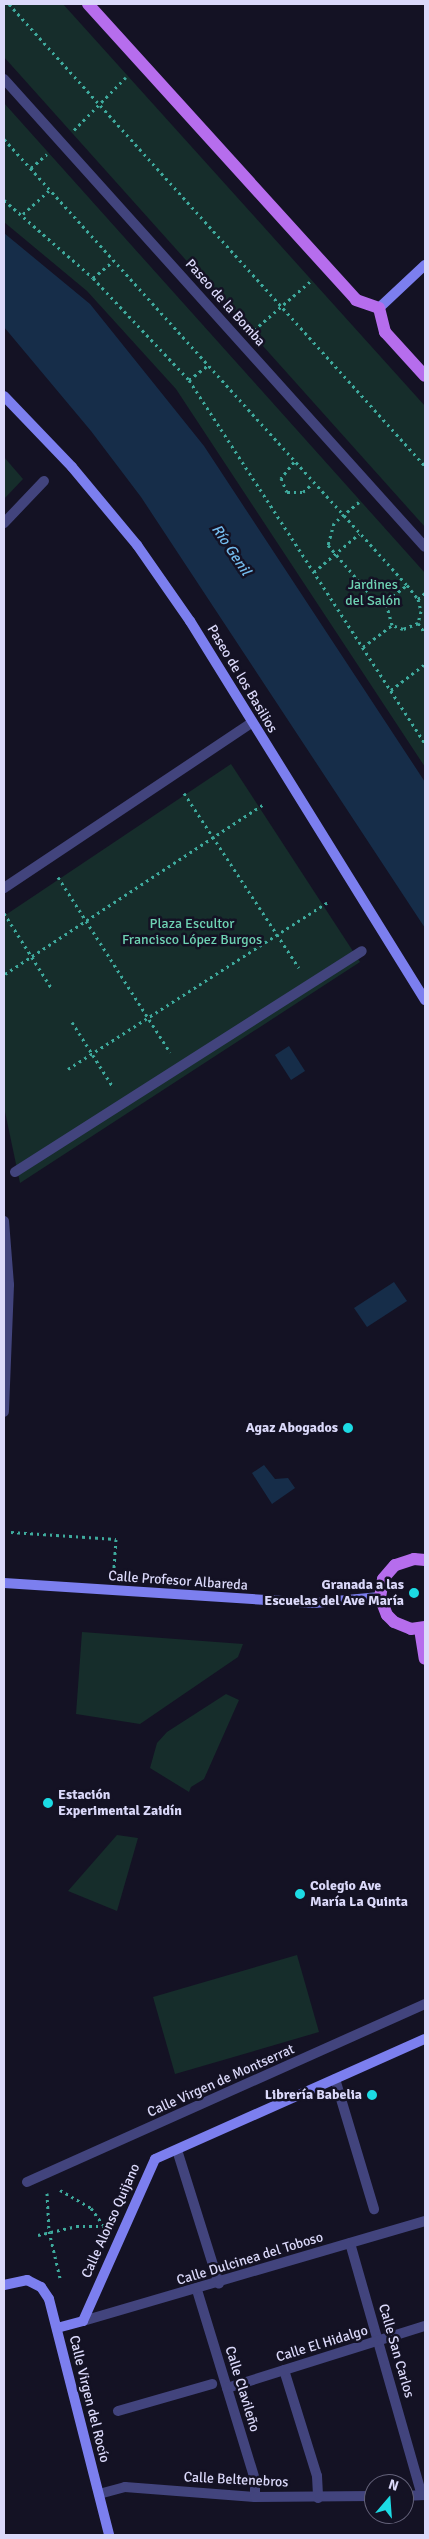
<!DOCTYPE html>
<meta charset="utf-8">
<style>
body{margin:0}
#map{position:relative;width:429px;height:2539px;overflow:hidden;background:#141224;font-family:Signika,sans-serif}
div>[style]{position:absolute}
.green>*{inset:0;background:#162d2b}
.water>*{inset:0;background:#162d49}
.path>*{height:3px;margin-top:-1.5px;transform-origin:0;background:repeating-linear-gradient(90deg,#3eaa9d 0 2.5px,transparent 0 6.5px)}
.street>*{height:10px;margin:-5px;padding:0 5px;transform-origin:5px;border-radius:5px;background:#42447d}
.secondary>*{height:10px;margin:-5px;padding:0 5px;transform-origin:5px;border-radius:5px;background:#7c7fef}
.primary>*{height:12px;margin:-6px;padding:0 6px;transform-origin:6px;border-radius:6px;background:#b66ded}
.dots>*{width:14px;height:14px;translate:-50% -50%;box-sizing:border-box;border:2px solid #141224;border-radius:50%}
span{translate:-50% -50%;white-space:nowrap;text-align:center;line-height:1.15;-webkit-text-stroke:5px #141224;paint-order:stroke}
.street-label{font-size:14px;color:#dbd9fa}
.park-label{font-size:14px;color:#6ed2b3}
.poi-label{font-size:14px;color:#dbd9fa;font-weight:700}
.right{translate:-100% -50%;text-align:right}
.left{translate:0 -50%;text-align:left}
.water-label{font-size:15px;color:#74bcee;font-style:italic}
.frame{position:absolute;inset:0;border:5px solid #dbd9fa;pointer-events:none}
.north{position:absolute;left:364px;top:2474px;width:50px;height:50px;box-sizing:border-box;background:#141224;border:1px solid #64627a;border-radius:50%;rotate:18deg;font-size:14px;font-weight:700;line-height:20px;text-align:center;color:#dbd9fa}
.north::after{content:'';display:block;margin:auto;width:18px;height:22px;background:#1cdbe4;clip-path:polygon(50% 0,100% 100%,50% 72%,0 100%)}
</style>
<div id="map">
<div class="green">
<i style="clip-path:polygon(4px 4px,63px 4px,425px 406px,425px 527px,4px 57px)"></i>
<i style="clip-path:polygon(4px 103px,425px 573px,425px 767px,176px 389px,87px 291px,4px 222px)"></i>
<i style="clip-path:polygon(4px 457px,23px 479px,4px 499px)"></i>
<i style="clip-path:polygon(231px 764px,360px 962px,20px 1183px,4px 1107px,4px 916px)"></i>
<i style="clip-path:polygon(82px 1632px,243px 1644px,238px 1657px,140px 1724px,76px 1714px)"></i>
<i style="clip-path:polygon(226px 1694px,239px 1700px,204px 1779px,191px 1787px,189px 1792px,150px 1768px,157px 1743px,167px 1732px)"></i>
<i style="clip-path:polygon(117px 1835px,138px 1838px,117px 1911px,68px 1891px)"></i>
<i style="clip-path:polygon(297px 1955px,319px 2032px,175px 2074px,153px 1997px)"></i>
</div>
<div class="water">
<i style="clip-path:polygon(4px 233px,90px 304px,204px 446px,425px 782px,425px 928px,141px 497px,91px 431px,4px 327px)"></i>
<i style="clip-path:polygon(289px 1046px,305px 1071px,291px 1080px,275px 1055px)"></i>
<i style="clip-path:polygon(394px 1282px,407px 1301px,367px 1327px,354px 1308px)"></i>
<i style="clip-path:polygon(264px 1465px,275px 1479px,288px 1478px,295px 1488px,272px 1504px,252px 1473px)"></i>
</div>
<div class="path">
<i style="left:9px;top:4px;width:622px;rotate:48deg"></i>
<i style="left:74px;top:130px;width:74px;rotate:-45.5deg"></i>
<i style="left:4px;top:139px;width:601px;rotate:47.9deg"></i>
<i style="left:31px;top:168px;width:21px;rotate:-41deg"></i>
<i style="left:4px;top:200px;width:118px;rotate:41.2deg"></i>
<i style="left:93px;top:278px;width:140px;rotate:46.7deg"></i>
<i style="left:189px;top:380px;width:433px;rotate:57deg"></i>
<i style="left:23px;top:214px;width:36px;rotate:-42deg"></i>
<i style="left:93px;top:278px;width:26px;rotate:-40deg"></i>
<i style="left:254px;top:330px;width:77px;rotate:-40.8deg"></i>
<i style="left:189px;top:380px;width:24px;rotate:-38deg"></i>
<i style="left:294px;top:462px;width:21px;rotate:129deg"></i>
<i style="left:281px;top:478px;width:15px;rotate:67deg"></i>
<i style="left:287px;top:492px;width:16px"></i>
<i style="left:303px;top:492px;width:13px;rotate:-42deg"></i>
<i style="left:359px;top:502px;width:33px;rotate:140deg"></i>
<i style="left:334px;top:523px;width:23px;rotate:105deg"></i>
<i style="left:328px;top:545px;width:71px;rotate:49.6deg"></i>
<i style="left:374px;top:599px;width:15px;rotate:28deg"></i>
<i style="left:314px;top:572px;width:59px;rotate:-40.2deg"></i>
<i style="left:407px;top:585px;width:18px;rotate:52deg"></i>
<i style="left:418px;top:599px;width:12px;rotate:76deg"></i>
<i style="left:421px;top:611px;width:12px;rotate:104deg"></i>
<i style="left:418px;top:623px;width:16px;rotate:158deg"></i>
<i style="left:403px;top:629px;width:12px;rotate:-160deg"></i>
<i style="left:392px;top:625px;width:20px;rotate:-105deg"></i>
<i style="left:387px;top:606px;width:12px;rotate:-59deg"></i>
<i style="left:393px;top:596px;width:18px;rotate:-38deg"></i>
<i style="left:418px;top:599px;width:9px;rotate:-41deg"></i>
<i style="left:418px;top:623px;width:12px;rotate:55deg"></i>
<i style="left:363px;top:647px;width:36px;rotate:-37deg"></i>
<i style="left:391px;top:690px;width:43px;rotate:-37.4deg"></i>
<i style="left:184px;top:793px;width:209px;rotate:56.7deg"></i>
<i style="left:58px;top:877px;width:208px;rotate:57.4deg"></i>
<i style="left:4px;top:913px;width:90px;rotate:57.7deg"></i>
<i style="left:5px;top:974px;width:308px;rotate:-33.3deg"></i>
<i style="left:72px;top:1022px;width:77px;rotate:57.8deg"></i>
<i style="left:68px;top:1069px;width:308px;rotate:-32.7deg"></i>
<i style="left:11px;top:1532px;width:105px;rotate:3.8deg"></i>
<i style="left:116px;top:1539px;width:32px;rotate:94deg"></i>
<i style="left:60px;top:2190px;width:36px;rotate:30deg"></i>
<i style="left:91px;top:2208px;width:22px;rotate:54deg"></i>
<i style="left:47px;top:2193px;width:38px;rotate:87deg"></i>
<i style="left:49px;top:2231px;width:48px;rotate:76.8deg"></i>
<i style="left:38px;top:2235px;width:39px;rotate:-13deg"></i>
<i style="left:76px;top:2226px;width:28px"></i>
</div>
<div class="street">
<i style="left:4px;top:79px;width:629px;rotate:48.03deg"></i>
<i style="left:4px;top:523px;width:58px;rotate:-46.4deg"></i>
<i style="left:4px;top:888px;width:297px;rotate:-33.7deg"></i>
<i style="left:15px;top:1172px;width:411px;rotate:-32.5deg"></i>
<i style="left:4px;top:1221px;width:64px;rotate:85.5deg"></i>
<i style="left:9px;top:1285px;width:127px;rotate:92.3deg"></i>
<i style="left:335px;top:2079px;width:136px;rotate:73.3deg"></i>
<i style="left:177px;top:2150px;width:140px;rotate:72.6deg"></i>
<i style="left:27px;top:2182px;width:436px;rotate:-24.1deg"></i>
<i style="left:350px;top:2243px;width:262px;rotate:74.1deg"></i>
<i style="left:197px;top:2290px;width:199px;rotate:73deg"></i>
<i style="left:255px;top:2480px;width:17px;rotate:90deg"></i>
<i style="left:83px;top:2321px;width:356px;rotate:-16.3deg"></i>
<i style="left:284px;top:2370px;width:111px;rotate:72.7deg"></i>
<i style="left:317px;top:2476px;width:22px;rotate:87deg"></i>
<i style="left:227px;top:2388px;width:207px;rotate:-17.4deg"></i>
<i style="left:118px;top:2411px;width:98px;rotate:-16deg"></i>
<i style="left:99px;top:2494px;width:27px;rotate:-15deg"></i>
<i style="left:125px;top:2487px;width:130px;rotate:4.4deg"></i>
<i style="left:255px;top:2497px;width:119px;rotate:-0.5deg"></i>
<i style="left:404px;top:2496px;width:21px;rotate:-3deg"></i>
</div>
<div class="secondary">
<i style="left:379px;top:308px;width:63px;rotate:-43.1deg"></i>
<i style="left:4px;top:396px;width:98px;rotate:46.2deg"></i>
<i style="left:72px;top:467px;width:102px;rotate:50.2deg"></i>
<i style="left:137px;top:545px;width:93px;rotate:55.1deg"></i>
<i style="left:190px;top:621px;width:446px;rotate:58.2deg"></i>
<i style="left:4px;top:1583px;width:311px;rotate:3.7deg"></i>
<i style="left:314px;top:1603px;width:66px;rotate:-5.2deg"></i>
<i style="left:4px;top:2285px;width:24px;rotate:-12deg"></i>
<i style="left:27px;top:2280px;width:16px;rotate:27deg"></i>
<i style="left:41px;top:2287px;width:14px;rotate:56deg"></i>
<i style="left:49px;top:2299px;width:244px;rotate:75.7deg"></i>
<i style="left:57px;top:2328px;width:27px;rotate:-15deg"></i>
<i style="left:83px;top:2321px;width:177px;rotate:-66deg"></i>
<i style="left:155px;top:2159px;width:295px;rotate:-24deg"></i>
</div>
<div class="primary">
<i style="left:88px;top:4px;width:399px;rotate:47.8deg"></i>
<i style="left:356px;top:300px;width:24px;rotate:19deg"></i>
<i style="left:379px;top:308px;width:25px;rotate:76deg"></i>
<i style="left:385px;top:332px;width:59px;rotate:47.7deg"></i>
<i style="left:425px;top:1560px;width:11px;rotate:-175deg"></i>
<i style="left:414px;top:1559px;width:20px;rotate:162deg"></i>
<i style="left:395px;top:1565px;width:18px;rotate:131deg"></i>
<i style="left:383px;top:1579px;width:18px;rotate:99deg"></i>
<i style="left:380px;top:1597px;width:19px;rotate:69deg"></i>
<i style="left:387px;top:1615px;width:10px;rotate:45deg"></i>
<i style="left:394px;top:1622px;width:18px;rotate:22deg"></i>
<i style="left:411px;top:1629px;width:14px;rotate:-8deg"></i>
<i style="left:420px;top:1629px;width:30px;rotate:81deg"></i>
</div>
<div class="dots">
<i style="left:348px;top:1428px;background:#1cdbe4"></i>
<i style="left:414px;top:1593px;background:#1cdbe4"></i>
<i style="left:48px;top:1803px;background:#1cdbe4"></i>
<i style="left:300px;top:1894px;background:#1cdbe4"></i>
<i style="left:372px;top:2095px;background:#1cdbe4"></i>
</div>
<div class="street-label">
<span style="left:225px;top:303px;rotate:48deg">Paseo de la Bomba</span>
<span style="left:242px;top:679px;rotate:59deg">Paseo de los Basilios</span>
<span style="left:178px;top:1581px;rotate:4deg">Calle Profesor Albareda</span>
<span style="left:221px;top:2081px;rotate:-24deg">Calle Virgen de Montserrat</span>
<span style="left:111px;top:2221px;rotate:-66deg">Calle Alonso Quijano</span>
<span style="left:250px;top:2259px;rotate:-17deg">Calle Dulcinea del Toboso</span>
<span style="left:322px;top:2344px;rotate:-17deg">Calle El Hidalgo</span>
<span style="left:396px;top:2351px;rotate:74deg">Calle San Carlos</span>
<span style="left:242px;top:2389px;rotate:73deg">Calle Clavileño</span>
<span style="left:89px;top:2399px;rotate:76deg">Calle Virgen del Rocío</span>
<span style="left:236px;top:2480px;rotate:3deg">Calle Beltenebros</span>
</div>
<div class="park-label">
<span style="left:373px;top:593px">Jardines<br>del Salón</span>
<span style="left:192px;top:932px">Plaza Escultor<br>Francisco López Burgos</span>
</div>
<div class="poi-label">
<span class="right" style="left:338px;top:1428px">Agaz Abogados</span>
<span class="right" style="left:404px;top:1593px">Granada a las<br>Escuelas del Ave María</span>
<span class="left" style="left:58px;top:1803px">Estación<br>Experimental Zaidín</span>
<span class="left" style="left:310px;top:1894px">Colegio Ave<br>María La Quinta</span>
<span class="right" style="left:362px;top:2095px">Librería Babelia</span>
</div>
<div class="water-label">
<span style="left:231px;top:550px;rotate:56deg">Río Genil</span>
</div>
<div class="frame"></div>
<div class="north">N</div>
</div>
